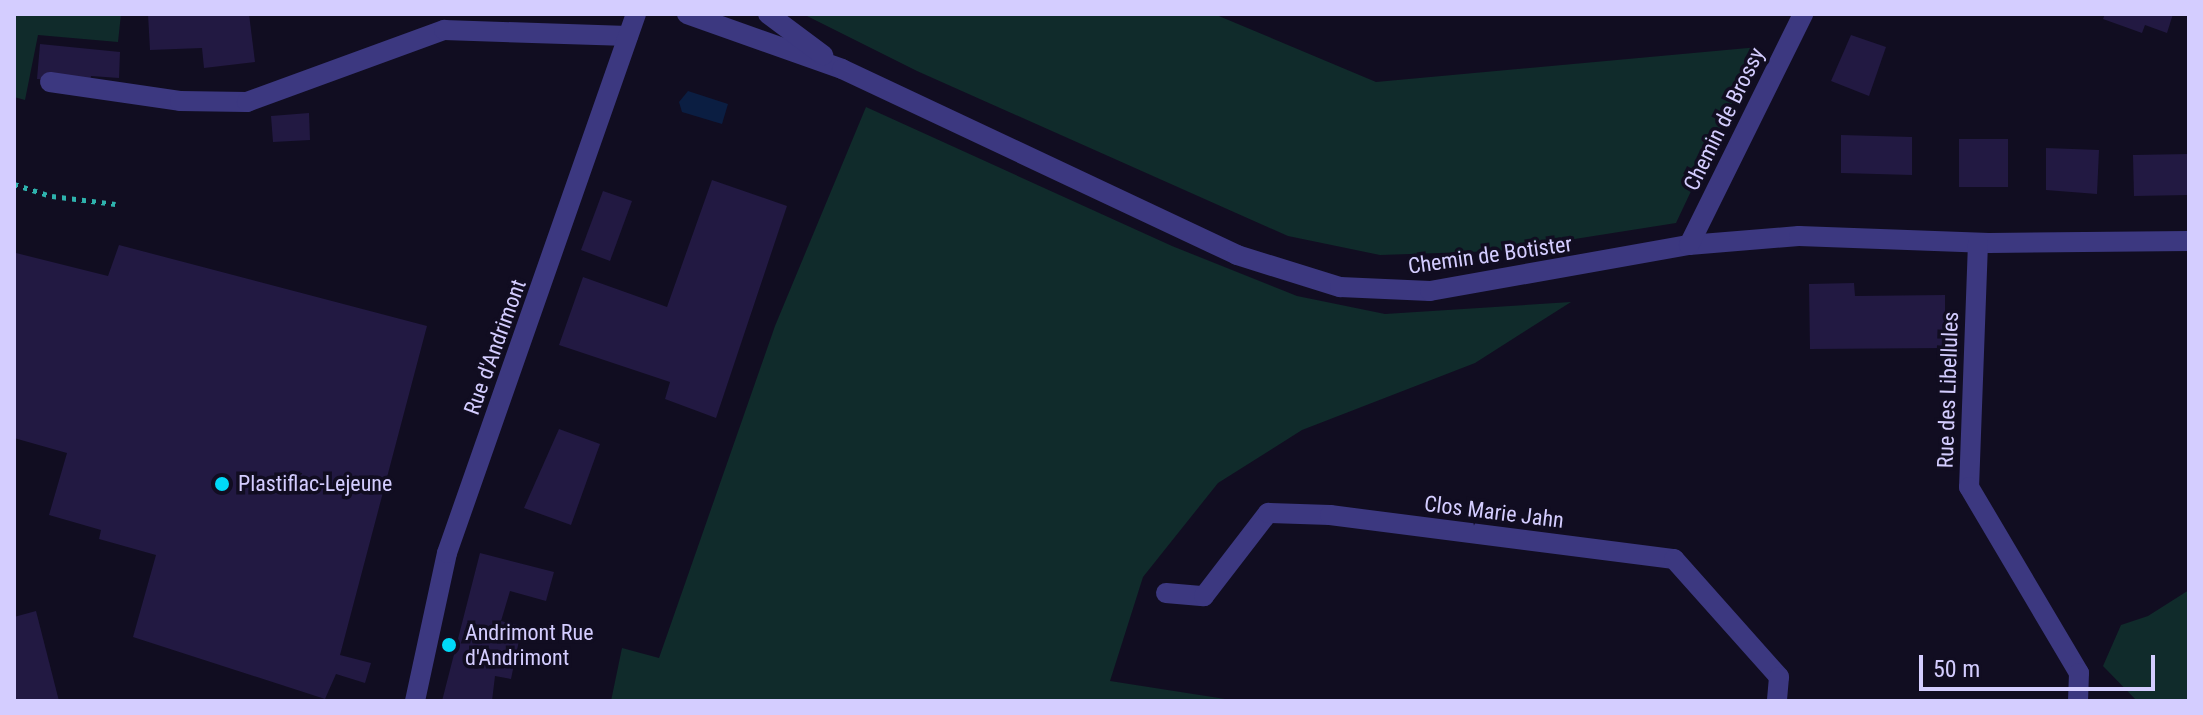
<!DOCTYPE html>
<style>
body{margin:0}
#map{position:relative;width:2203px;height:715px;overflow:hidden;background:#110d21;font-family:"Roboto Condensed",sans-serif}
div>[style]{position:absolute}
.green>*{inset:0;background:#102b2b}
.water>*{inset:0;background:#0b1e42}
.building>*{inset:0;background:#221942}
.path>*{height:5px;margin-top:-2.5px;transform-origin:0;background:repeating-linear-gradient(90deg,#2eb2ad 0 4px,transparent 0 10px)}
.minor>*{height:20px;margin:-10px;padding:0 10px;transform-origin:10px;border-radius:10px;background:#3c3880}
.dots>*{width:22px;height:22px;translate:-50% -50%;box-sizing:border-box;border:4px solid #110d21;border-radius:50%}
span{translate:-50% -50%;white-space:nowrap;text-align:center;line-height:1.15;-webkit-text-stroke:7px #110d21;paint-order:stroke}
.street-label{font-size:22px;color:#d4cdff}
.poi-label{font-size:22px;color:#d4cdff}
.left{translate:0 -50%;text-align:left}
.frame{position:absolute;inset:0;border:16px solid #d4cdff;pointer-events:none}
.scale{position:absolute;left:1919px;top:655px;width:236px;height:36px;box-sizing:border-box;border:4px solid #d4cdff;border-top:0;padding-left:10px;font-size:24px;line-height:28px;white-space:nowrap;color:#d4cdff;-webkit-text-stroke:6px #110d21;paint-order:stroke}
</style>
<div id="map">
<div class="green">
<i style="clip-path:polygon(14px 14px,121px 14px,118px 42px,38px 35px,25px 100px,14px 97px)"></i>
<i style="clip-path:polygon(803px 14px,1214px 14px,1376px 82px,1759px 47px,1676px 223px,1498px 251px,1380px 255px,1288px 236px,917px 71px)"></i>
<i style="clip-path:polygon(866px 107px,1172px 246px,1297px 296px,1385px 314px,1571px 302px,1475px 363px,1302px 430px,1218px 483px,1143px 577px,1110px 681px,1238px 701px,611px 701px,622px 648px,659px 658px,775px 326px)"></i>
<i style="clip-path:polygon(2189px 590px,2189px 701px,2137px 701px,2103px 666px,2121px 625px,2148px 616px)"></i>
</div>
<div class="water">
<i style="clip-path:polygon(688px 91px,728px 104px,722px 124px,682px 112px,679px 102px)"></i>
</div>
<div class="building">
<i style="clip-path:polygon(148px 14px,249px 14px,255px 62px,204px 68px,202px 48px,150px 50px)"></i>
<i style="clip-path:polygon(2105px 14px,2173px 14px,2167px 33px,2145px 25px,2142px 33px,2103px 19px)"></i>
<i style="clip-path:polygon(1851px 35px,1886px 47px,1869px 96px,1831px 81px)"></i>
<i style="clip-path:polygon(40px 44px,120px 52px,119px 78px,91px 76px,90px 83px,37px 79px)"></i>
<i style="clip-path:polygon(309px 113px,310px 140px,273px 142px,271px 116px)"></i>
<i style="clip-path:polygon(1841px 135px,1912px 137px,1912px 175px,1841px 173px)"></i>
<i style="clip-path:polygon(1959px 139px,2008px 139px,2008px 187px,1959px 187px)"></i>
<i style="clip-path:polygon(2046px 148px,2099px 150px,2097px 194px,2046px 190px)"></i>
<i style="clip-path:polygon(2189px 154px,2189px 195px,2134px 196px,2133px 155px)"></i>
<i style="clip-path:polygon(712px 180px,787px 206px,716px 418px,665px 399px,670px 382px,559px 345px,583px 277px,667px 307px)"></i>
<i style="clip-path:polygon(603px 191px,632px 201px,610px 261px,581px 250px)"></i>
<i style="clip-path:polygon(119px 245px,427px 326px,340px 655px,371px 663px,365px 683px,336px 674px,325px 699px,133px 637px,156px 555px,99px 539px,101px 530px,49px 515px,67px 453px,14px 438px,14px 260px,16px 253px,108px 276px)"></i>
<i style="clip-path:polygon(1854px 283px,1855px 296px,1945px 295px,1945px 348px,1810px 349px,1809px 284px)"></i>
<i style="clip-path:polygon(559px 429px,600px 444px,571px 525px,524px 508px)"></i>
<i style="clip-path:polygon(480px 553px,554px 572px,546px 601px,510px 591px,501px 621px,522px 626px,511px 679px,495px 676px,492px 701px,442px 701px)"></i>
<i style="clip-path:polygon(36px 611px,59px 701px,14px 701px,14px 617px)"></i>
</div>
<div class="path">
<i style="left:14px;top:184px;width:40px;rotate:18deg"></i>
<i style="left:52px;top:196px;width:64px;rotate:7.2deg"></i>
</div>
<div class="minor">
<i style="left:687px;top:14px;width:164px;rotate:19.5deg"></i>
<i style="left:842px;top:69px;width:437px;rotate:25.2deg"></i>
<i style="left:1237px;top:255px;width:108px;rotate:17.3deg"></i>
<i style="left:1340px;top:287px;width:90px;rotate:2.5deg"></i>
<i style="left:1430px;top:291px;width:263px;rotate:-10.1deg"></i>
<i style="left:1689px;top:245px;width:110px;rotate:-4.7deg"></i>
<i style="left:1799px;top:236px;width:190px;rotate:2.1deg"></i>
<i style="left:1989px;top:243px;width:200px;rotate:-0.6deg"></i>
<i style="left:768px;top:14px;width:69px;rotate:36.7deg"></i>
<i style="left:50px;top:82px;width:131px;rotate:8.3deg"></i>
<i style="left:180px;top:101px;width:67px;rotate:0.9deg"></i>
<i style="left:247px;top:102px;width:210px;rotate:-20.1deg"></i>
<i style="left:444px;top:30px;width:184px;rotate:1.9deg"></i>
<i style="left:1978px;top:243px;width:244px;rotate:92.1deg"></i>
<i style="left:1969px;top:487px;width:216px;rotate:59.4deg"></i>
<i style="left:2079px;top:673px;width:28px;rotate:92deg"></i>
<i style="left:1689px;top:245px;width:258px;rotate:-63.7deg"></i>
<i style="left:1166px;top:593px;width:38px;rotate:5deg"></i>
<i style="left:1204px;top:596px;width:105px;rotate:-52.4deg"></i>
<i style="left:1268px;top:513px;width:62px;rotate:1.8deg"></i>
<i style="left:1330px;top:515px;width:347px;rotate:7.3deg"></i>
<i style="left:1674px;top:559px;width:158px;rotate:48.3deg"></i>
<i style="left:1779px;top:677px;width:24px;rotate:95deg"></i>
<i style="left:415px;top:701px;width:151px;rotate:-77.8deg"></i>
<i style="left:447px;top:553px;width:571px;rotate:-70.68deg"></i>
</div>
<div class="dots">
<i style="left:222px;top:484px;background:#00d9f8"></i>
<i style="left:449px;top:645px;background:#00d9f8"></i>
</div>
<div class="street-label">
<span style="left:1724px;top:119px;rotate:-64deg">Chemin de Brossy</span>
<span style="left:1490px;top:255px;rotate:-8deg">Chemin de Botister</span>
<span style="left:495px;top:347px;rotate:-70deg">Rue d'Andrimont</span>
<span style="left:1948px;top:390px;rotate:-88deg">Rue des Libellules</span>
<span style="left:1494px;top:512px;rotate:7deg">Clos Marie Jahn</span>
</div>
<div class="poi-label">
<span class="left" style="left:238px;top:484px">Plastiflac-Lejeune</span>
<span class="left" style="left:465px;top:645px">Andrimont Rue<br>d'Andrimont</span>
</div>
<div class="frame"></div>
<div class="scale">50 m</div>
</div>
